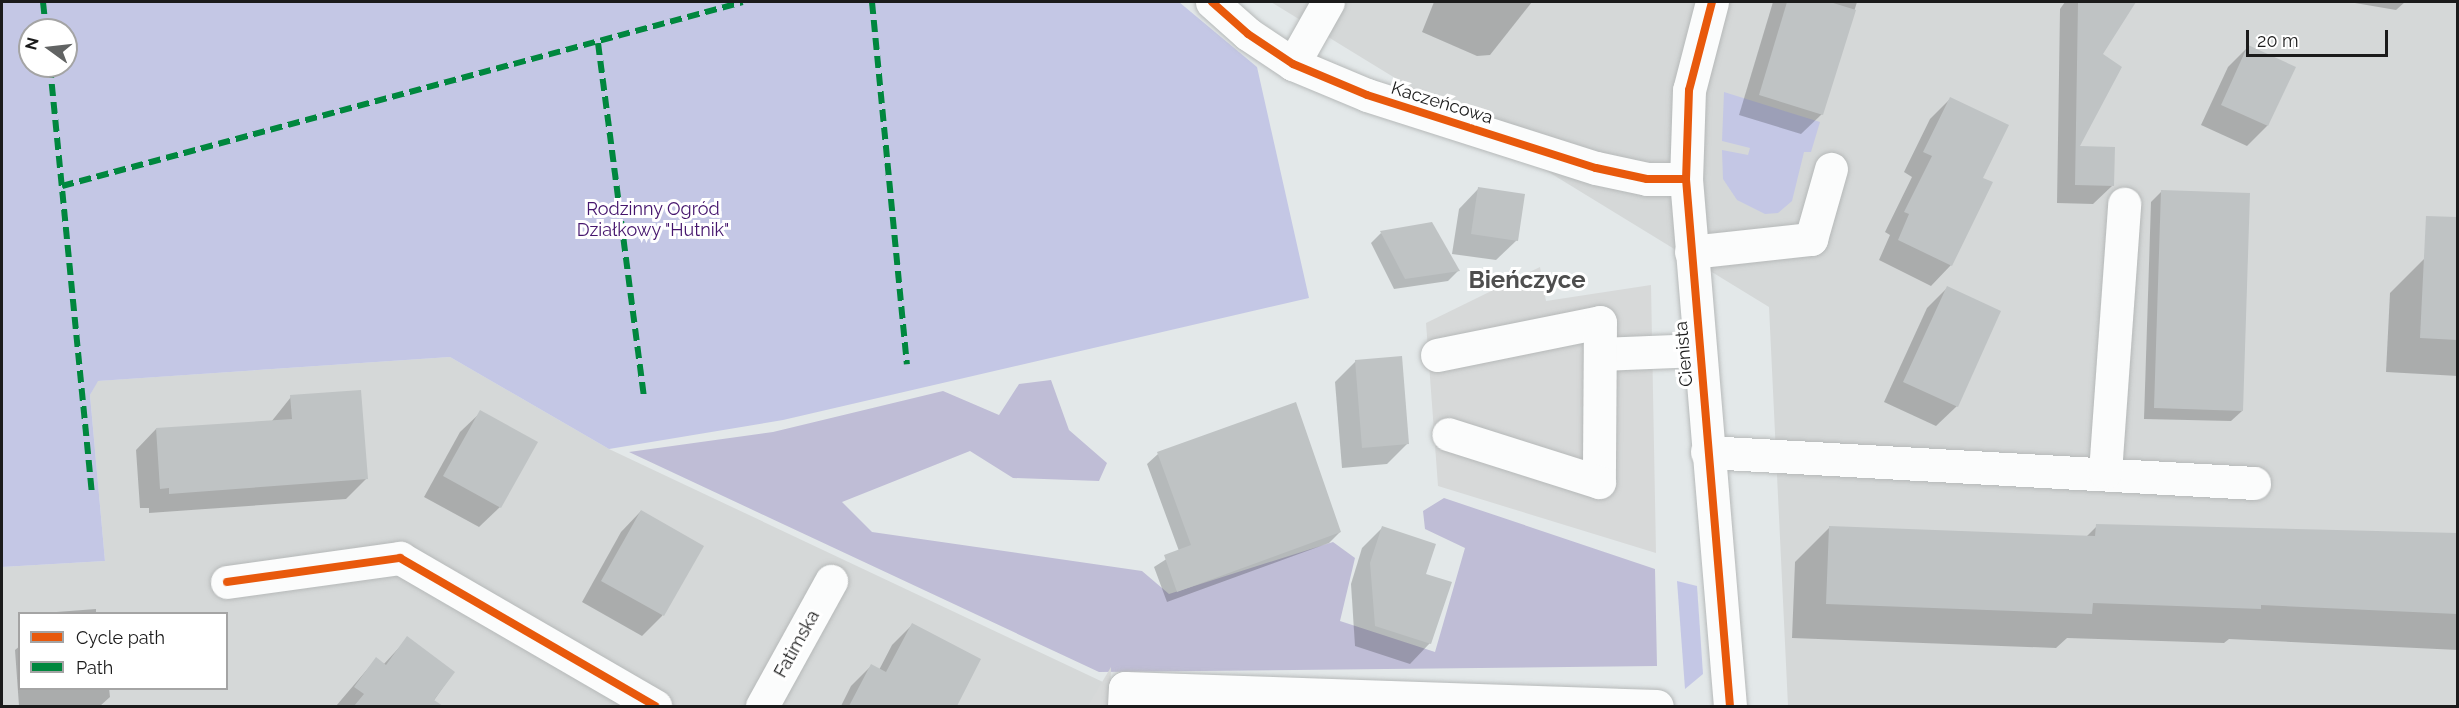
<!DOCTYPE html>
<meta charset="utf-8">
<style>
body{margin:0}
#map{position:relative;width:2459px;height:708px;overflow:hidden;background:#e3e8e9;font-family:Raleway,sans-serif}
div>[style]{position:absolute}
.residential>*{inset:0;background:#d5d8d8}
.grass>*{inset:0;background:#c4c7e5}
.forest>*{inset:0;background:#bfbdd6}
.parking>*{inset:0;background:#d7d9d9}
.shadow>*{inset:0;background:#0003}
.building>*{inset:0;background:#bfc3c4}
.roads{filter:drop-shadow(0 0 2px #b6b9b9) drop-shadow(0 0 2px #b6b9b9)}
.minor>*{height:33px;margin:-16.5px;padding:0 16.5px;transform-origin:16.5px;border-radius:16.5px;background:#fbfcfc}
.quiet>*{height:6px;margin-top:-3px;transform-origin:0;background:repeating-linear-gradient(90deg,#00873e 0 12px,transparent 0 18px)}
.cycleway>*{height:8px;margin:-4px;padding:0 4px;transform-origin:4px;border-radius:4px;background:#e8590c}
span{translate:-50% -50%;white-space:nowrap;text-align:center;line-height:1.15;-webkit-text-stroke:6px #fff;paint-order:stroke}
.street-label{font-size:18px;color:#1b1b1b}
.park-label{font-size:18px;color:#45156d}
.district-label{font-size:24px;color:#4e4e4e;font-weight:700}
.frame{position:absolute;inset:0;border:3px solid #1b1b1b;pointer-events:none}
.legend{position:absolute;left:18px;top:612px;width:210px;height:78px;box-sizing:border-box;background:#fff;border:2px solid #a4a4a4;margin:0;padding:8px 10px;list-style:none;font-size:18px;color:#1b1b1b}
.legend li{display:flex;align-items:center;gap:12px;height:30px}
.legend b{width:30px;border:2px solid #a4a4a4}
.north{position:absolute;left:18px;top:18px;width:60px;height:60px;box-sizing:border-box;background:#fff;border:2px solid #a4a4a4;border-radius:50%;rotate:285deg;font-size:16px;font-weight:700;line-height:24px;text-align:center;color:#1b1b1b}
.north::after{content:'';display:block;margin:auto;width:21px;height:27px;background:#616363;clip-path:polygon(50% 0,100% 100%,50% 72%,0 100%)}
.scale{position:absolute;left:2246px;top:30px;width:142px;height:27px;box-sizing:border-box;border:3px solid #1b1b1b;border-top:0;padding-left:8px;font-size:18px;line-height:21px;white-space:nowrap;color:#1b1b1b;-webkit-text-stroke:4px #fff;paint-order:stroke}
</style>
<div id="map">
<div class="residential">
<i style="clip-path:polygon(1271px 2px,2457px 2px,2457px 706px,1788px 706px,1769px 307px)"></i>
<i style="clip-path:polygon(evenodd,450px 357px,609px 449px,1139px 699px,1312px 706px,2px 706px,2px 567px,105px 561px,90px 395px,97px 381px,450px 357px,20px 614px,226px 614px,226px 688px,20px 688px,20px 614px)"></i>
</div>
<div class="grass">
<i style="clip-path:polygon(evenodd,2px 2px,1179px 2px,1257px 67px,1309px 298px,783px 420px,609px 449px,450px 357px,98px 381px,90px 395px,105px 561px,2px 567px,2px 2px,30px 30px,66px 30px,66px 66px,30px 66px,30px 30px)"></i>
<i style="clip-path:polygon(1724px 92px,1820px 122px,1811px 152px,1804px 152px,1792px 201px,1778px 213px,1765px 214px,1737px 200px,1723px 179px,1722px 150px,1748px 155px,1750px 148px,1722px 141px)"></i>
<i style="clip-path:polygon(1677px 581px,1697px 586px,1703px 674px,1685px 689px)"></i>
</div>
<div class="forest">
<i style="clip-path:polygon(1051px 380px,1069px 430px,1107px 463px,1099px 481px,1013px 478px,970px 451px,842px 502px,872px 532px,1142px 571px,1169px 594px,1333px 542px,1355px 558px,1340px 621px,1435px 652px,1465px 548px,1425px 529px,1423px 511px,1444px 498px,1655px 569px,1657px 666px,1099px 672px,629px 452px,773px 432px,943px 391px,999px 415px,1019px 384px)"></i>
</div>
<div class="parking">
<i style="clip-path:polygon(1540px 267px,1546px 301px,1651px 285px,1656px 553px,1438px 486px,1426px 323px)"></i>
<i style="clip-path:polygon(1111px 667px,1110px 706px,1088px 706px)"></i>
</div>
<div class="shadow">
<i style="clip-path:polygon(1434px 2px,1532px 2px,1490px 55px,1477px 56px,1422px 32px)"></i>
<i style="clip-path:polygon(1773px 2px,1857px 2px,1822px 114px,1801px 134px,1739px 115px)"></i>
<i style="clip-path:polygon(2065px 2px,2135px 2px,2101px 54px,2078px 147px,2112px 186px,2093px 204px,2057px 203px,2060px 9px)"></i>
<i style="clip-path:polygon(2349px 2px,2405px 2px,2396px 10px)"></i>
<i style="clip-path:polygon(2248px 47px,2294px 68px,2267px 126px,2247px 146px,2201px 125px,2228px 67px)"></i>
<i style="clip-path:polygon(1950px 99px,1981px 178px,1991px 183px,1951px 265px,1931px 286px,1879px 260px,1890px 235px,1885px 232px,1912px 177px,1904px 172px,1930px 119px)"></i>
<i style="clip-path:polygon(1479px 188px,1517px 240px,1496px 260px,1452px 254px,1459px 209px)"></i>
<i style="clip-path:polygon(2162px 191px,2242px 411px,2231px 421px,2144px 419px,2151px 202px)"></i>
<i style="clip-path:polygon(1381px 233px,1459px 270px,1448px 281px,1394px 289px,1371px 243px)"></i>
<i style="clip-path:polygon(2425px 258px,2458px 260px,2458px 376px,2386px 372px,2390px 293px)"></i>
<i style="clip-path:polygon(1947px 288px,1957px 406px,1936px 426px,1884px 402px,1927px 308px)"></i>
<i style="clip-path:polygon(1356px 361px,1407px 444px,1387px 464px,1342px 468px,1335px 382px)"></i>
<i style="clip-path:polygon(291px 397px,366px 479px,346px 499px,149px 513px,149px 508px,140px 508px,136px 450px,156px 429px,271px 422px)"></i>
<i style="clip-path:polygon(1295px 404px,1340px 532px,1329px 543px,1167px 602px,1154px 567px,1179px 551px,1147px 464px,1158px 454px)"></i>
<i style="clip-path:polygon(481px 412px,500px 507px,479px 527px,424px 497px,460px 432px)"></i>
<i style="clip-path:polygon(641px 511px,702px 546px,662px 616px,642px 636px,582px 602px,621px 532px)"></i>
<i style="clip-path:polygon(2097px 526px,2458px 534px,2458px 650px,2229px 639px,2224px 643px,2067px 638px,2056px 648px,1792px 638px,1795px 562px,1830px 527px,2086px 537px)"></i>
<i style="clip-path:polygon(1382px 528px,1425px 575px,1430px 643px,1410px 664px,1355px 646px,1351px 584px,1362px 548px)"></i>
<i style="clip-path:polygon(96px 609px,96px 614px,43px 614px,43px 613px)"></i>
<i style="clip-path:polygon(912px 625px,979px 660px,956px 706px,841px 706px,851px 686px,871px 666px,879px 670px,892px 645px)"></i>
<i style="clip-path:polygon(408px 638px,453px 673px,430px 706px,336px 706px,376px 659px,383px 665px)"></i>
<i style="clip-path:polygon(20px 646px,20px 688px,109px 688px,110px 697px,100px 706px,19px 706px,15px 650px)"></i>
</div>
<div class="building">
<i style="clip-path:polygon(1787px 2px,1830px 2px,1856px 10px,1823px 115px,1759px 95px)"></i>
<i style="clip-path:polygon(2078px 2px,2136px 2px,2103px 54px,2122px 67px,2080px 146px,2115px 147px,2114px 186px,2075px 185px)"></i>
<i style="clip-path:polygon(2248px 45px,2296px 67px,2268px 126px,2221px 105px)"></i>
<i style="clip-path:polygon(1950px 97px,2009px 125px,1983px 178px,1993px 182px,1952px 266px,1898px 240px,1909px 214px,1904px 212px,1932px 156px,1923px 152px)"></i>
<i style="clip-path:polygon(1478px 187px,1525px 194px,1518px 241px,1471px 234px)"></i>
<i style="clip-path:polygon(2161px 190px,2250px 193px,2243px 411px,2154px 408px)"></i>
<i style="clip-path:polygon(2426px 216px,2457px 217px,2457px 340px,2420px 338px)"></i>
<i style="clip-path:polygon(1432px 222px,1460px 271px,1405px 279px,1380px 231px)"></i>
<i style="clip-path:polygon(1947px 286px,2001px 311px,1958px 407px,1903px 382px)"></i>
<i style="clip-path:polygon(1402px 356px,1409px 444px,1362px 448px,1355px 360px)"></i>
<i style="clip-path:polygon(361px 390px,368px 479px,169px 494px,169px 488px,160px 489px,156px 428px,292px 419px,290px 395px)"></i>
<i style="clip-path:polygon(1296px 402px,1341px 532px,1177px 592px,1164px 555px,1191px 545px,1157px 452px)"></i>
<i style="clip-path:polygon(480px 410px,538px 442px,501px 508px,443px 476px)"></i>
<i style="clip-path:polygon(641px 510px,704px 546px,664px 616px,601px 581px)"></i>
<i style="clip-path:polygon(2096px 524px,2457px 533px,2457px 614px,2261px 605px,2261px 609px,2093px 603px,2092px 614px,1826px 604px,1829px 526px,2095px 536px)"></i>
<i style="clip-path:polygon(1382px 526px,1436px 544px,1426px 574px,1452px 582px,1431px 644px,1375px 626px,1370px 563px)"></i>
<i style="clip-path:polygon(912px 623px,981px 659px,957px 706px,849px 706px,871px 664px,886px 672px)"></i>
<i style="clip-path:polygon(407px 636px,455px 672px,434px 700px,443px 706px,354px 706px,364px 694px,354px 687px,376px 657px,386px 665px)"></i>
</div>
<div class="roads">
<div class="minor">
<i style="left:1212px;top:2px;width:48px;rotate:41.6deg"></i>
<i style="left:1248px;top:34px;width:54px;rotate:33.7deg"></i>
<i style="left:1293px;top:64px;width:80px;rotate:22.7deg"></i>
<i style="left:1367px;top:95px;width:240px;rotate:17.7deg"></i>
<i style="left:1596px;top:168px;width:52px;rotate:12.2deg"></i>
<i style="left:1647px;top:179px;width:39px"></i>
<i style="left:1712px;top:2px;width:91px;rotate:104.6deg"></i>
<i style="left:1689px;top:90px;width:89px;rotate:91.9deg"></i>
<i style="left:1686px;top:179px;width:529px;rotate:85.23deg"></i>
<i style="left:1293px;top:64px;width:71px;rotate:-60.6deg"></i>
<i style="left:1691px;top:252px;width:121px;rotate:-6.2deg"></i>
<i style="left:1811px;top:239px;width:73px;rotate:-74.1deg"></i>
<i style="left:1600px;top:354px;width:99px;rotate:-2.3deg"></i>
<i style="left:1437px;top:355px;width:166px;rotate:-11.4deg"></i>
<i style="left:1600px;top:322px;width:160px;rotate:90.4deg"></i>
<i style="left:1599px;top:482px;width:158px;rotate:-162.4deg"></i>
<i style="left:1707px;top:452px;width:548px;rotate:3.24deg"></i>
<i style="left:2105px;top:472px;width:269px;rotate:-85.9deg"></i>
<i style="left:227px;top:582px;width:175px;rotate:-7.9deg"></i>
<i style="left:400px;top:558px;width:295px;rotate:30.1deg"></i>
<i style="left:762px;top:706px;width:143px;rotate:-61.1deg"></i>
<i style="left:1124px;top:706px;width:18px;rotate:-87deg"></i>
<i style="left:1125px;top:688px;width:532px;rotate:1.94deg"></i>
</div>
</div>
<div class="quiet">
<i style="left:43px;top:2px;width:28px;rotate:84deg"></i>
<i style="left:872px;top:2px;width:364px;rotate:84.5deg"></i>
<i style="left:598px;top:43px;width:357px;rotate:82.6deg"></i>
<i style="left:50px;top:66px;width:427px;rotate:84.4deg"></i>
<i style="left:62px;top:186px;width:705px;rotate:-15.12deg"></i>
</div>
<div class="cycleway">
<i style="left:1212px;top:2px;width:48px;rotate:41.6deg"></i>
<i style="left:1248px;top:34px;width:54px;rotate:33.7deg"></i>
<i style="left:1293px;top:64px;width:80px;rotate:22.7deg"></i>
<i style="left:1367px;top:95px;width:240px;rotate:17.7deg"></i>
<i style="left:1596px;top:168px;width:52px;rotate:12.2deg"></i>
<i style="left:1647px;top:179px;width:39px"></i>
<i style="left:1712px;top:2px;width:91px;rotate:104.6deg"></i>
<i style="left:1689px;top:90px;width:89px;rotate:91.9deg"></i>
<i style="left:1686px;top:179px;width:529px;rotate:85.23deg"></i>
<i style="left:227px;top:582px;width:175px;rotate:-7.9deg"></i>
<i style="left:400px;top:558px;width:295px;rotate:30.1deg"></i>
</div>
<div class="street-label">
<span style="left:1442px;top:103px;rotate:17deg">Kaczeńcowa</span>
<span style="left:1684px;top:354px;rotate:-95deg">Cienista</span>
<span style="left:797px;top:644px;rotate:-61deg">Fatimska</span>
</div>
<div class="park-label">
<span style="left:653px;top:220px">Rodzinny Ogród<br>Działkowy "Hutnik"</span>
</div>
<div class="district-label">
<span style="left:1527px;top:280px">Bieńczyce</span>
</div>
<div class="frame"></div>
<ul class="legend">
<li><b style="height:8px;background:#e8590c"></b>Cycle path</li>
<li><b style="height:8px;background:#00873e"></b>Path</li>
</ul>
<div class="north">N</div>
<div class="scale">20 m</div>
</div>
